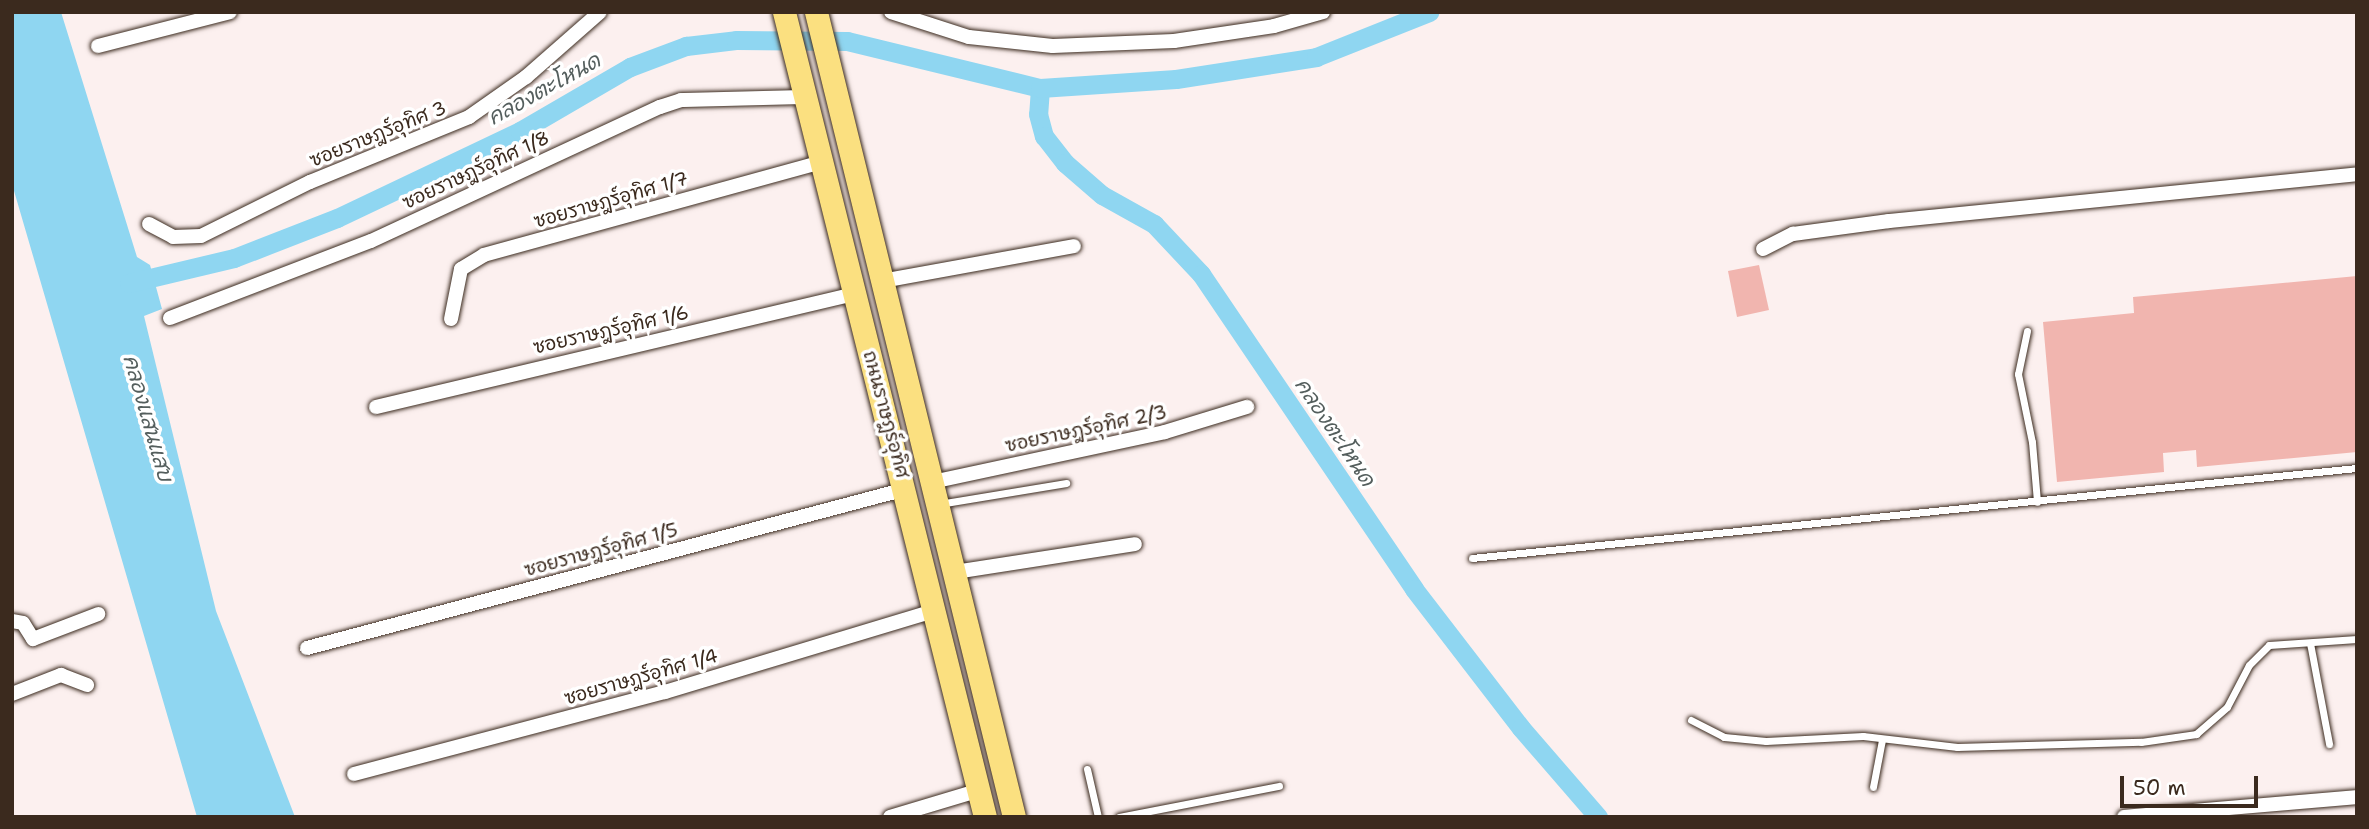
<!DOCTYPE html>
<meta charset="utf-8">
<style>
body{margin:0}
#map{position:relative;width:2369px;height:829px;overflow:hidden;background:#fcf0ef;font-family:"Shantell Sans","Playpen Sans Thai",sans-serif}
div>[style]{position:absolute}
.water>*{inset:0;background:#8fd6f1}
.canal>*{height:19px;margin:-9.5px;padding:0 9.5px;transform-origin:9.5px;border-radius:9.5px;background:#8fd6f1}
.building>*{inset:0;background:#f1b5af}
.roads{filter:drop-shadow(0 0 2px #3b2a1e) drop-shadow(0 0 2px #3b2a1e)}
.lane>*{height:7px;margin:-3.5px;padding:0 3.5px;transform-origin:3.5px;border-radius:3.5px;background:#fff}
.street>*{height:14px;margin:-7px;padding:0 7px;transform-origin:7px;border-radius:7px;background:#fff}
.primary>*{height:23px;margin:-11.5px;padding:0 11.5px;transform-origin:11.5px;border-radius:11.5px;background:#fbe080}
span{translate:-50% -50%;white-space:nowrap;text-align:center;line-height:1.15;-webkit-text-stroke:7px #fff;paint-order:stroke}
.street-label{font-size:19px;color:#3b2a1e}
.water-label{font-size:21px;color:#545e5d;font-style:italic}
.frame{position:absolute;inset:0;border:14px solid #3b2a1e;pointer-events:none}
.scale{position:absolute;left:2120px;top:776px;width:138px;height:32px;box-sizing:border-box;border:4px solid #3b2a1e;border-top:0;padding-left:9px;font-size:21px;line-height:24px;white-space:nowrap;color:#3b2a1e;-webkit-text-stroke:5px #fff;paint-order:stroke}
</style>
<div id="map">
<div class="water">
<i style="clip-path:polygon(12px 12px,61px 12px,137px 257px,150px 265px,162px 309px,144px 316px,216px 611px,295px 817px,197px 817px,12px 184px)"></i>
</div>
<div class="canal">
<i style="left:1040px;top:88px;width:26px;rotate:94deg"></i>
<i style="left:1038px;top:114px;width:23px;rotate:75deg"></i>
<i style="left:1044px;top:136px;width:34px;rotate:52deg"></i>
<i style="left:1065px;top:163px;width:49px;rotate:40.9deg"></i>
<i style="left:1102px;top:195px;width:60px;rotate:29.1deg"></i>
<i style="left:1154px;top:224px;width:69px;rotate:46.8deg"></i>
<i style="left:1201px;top:274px;width:380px;rotate:55.9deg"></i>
<i style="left:1414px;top:589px;width:175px;rotate:52.4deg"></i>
<i style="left:1521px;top:728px;width:118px;rotate:49.1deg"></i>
<i style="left:129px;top:283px;width:108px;rotate:-13.4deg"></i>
<i style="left:234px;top:258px;width:110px;rotate:-21.2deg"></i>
<i style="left:337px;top:218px;width:203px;rotate:-25.4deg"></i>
<i style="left:520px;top:131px;width:127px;rotate:-30.2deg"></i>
<i style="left:630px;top:67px;width:60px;rotate:-20.6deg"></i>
<i style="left:686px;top:46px;width:50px;rotate:-6.8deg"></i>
<i style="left:736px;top:40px;width:111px;rotate:0.5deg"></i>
<i style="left:847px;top:41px;width:199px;rotate:13.7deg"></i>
<i style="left:1040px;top:88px;width:136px;rotate:-3.8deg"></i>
<i style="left:1176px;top:79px;width:142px;rotate:-8.9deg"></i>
<i style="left:1316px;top:57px;width:122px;rotate:-21.7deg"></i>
</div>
<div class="building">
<i style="clip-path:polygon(1759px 265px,1769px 310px,1737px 317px,1728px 271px)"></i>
<i style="clip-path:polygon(2357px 276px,2357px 452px,2197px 467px,2196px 450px,2163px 453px,2164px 472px,2057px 482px,2043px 322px,2134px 313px,2133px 297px)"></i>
</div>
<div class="roads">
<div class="lane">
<i style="left:2027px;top:331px;width:44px;rotate:101.8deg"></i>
<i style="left:2018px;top:374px;width:69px;rotate:78.4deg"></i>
<i style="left:2032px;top:442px;width:60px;rotate:85.2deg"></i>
<i style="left:939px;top:504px;width:129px;rotate:-9.4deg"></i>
<i style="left:1472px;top:558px;width:890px;rotate:-5.81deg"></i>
<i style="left:2310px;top:643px;width:103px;rotate:79.3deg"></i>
<i style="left:1691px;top:720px;width:37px;rotate:27deg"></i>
<i style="left:1724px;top:737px;width:42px;rotate:5.4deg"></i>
<i style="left:1766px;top:741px;width:97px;rotate:-3deg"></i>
<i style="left:1863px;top:736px;width:95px;rotate:6.7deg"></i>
<i style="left:1957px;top:747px;width:184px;rotate:-1.6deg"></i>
<i style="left:2141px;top:742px;width:56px;rotate:-8.3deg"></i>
<i style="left:2196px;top:734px;width:41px;rotate:-41.1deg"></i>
<i style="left:2227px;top:707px;width:47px;rotate:-62.4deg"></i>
<i style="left:2249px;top:665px;width:28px;rotate:-45deg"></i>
<i style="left:2269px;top:645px;width:88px;rotate:-3.9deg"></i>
<i style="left:1087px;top:769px;width:49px;rotate:77.1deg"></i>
<i style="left:1873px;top:787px;width:48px;rotate:-79.2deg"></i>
<i style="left:1119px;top:817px;width:163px;rotate:-11deg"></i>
</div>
<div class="street">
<i style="left:891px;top:12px;width:82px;rotate:17.8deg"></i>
<i style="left:969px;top:37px;width:84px;rotate:6.1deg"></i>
<i style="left:1053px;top:46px;width:121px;rotate:-2.4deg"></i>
<i style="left:1174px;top:41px;width:101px;rotate:-8.5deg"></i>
<i style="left:1274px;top:26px;width:51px;rotate:-15.9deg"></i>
<i style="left:98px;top:46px;width:136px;rotate:-14.4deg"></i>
<i style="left:149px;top:224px;width:27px;rotate:28deg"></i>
<i style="left:173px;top:237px;width:28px;rotate:-2deg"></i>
<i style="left:201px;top:236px;width:122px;rotate:-26.4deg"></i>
<i style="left:310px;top:182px;width:172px;rotate:-22.2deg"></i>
<i style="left:469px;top:117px;width:70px;rotate:-35.1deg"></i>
<i style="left:526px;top:77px;width:98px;rotate:-41.3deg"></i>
<i style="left:1763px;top:249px;width:34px;rotate:-27deg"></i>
<i style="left:1793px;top:234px;width:97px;rotate:-7.7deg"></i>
<i style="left:1889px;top:221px;width:470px;rotate:-5.7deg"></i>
<i style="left:882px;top:281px;width:195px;rotate:-10.3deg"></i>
<i style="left:170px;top:318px;width:215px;rotate:-21deg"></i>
<i style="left:371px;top:241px;width:319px;rotate:-24.9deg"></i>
<i style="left:660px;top:107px;width:22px;rotate:-18deg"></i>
<i style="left:681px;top:100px;width:125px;rotate:-1.4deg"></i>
<i style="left:451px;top:319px;width:51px;rotate:-78.7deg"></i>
<i style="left:461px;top:269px;width:27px;rotate:-31deg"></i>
<i style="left:484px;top:255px;width:351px;rotate:-15.4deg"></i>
<i style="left:376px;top:407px;width:492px;rotate:-13.3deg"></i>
<i style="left:932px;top:482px;width:238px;rotate:-12.1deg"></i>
<i style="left:1165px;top:432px;width:86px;rotate:-17deg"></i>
<i style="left:955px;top:572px;width:182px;rotate:-8.8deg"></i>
<i style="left:12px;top:621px;width:11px;rotate:10deg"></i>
<i style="left:23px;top:623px;width:19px;rotate:58deg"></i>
<i style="left:33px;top:639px;width:70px;rotate:-21deg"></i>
<i style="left:307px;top:648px;width:620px;rotate:-14.87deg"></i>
<i style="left:12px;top:694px;width:53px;rotate:-21.2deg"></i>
<i style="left:61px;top:675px;width:28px;rotate:21deg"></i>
<i style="left:354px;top:774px;width:322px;rotate:-14.8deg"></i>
<i style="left:665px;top:692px;width:283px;rotate:-16.8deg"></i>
<i style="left:890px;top:817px;width:94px;rotate:-16.7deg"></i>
<i style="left:2124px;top:817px;width:234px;rotate:-4.9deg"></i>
</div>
<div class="primary">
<i style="left:784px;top:12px;width:830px;rotate:75.98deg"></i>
<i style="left:816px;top:12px;width:829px;rotate:76.18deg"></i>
</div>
</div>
<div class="street-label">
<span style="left:378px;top:134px;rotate:-22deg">ซอยราษฎร์อุทิศ 3</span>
<span style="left:476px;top:170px;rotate:-25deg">ซอยราษฎร์อุทิศ 1/8</span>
<span style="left:611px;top:200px;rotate:-16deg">ซอยราษฎร์อุทิศ 1/7</span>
<span style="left:611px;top:330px;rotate:-13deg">ซอยราษฎร์อุทิศ 1/6</span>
<span style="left:886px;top:414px;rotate:75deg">ถนนราษฎร์อุทิศ</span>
<span style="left:1086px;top:429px;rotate:-12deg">ซอยราษฎร์อุทิศ 2/3</span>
<span style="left:601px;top:550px;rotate:-15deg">ซอยราษฎร์อุทิศ 1/5</span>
<span style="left:641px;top:677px;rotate:-16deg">ซอยราษฎร์อุทิศ 1/4</span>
</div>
<div class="water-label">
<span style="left:544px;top:89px;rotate:-29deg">คลองตะโหนด</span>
<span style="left:148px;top:418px;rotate:74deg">คลองแสนแสบ</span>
<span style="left:1335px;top:432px;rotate:56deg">คลองตะโหนด</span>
</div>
<div class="frame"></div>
<div class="scale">50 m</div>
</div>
